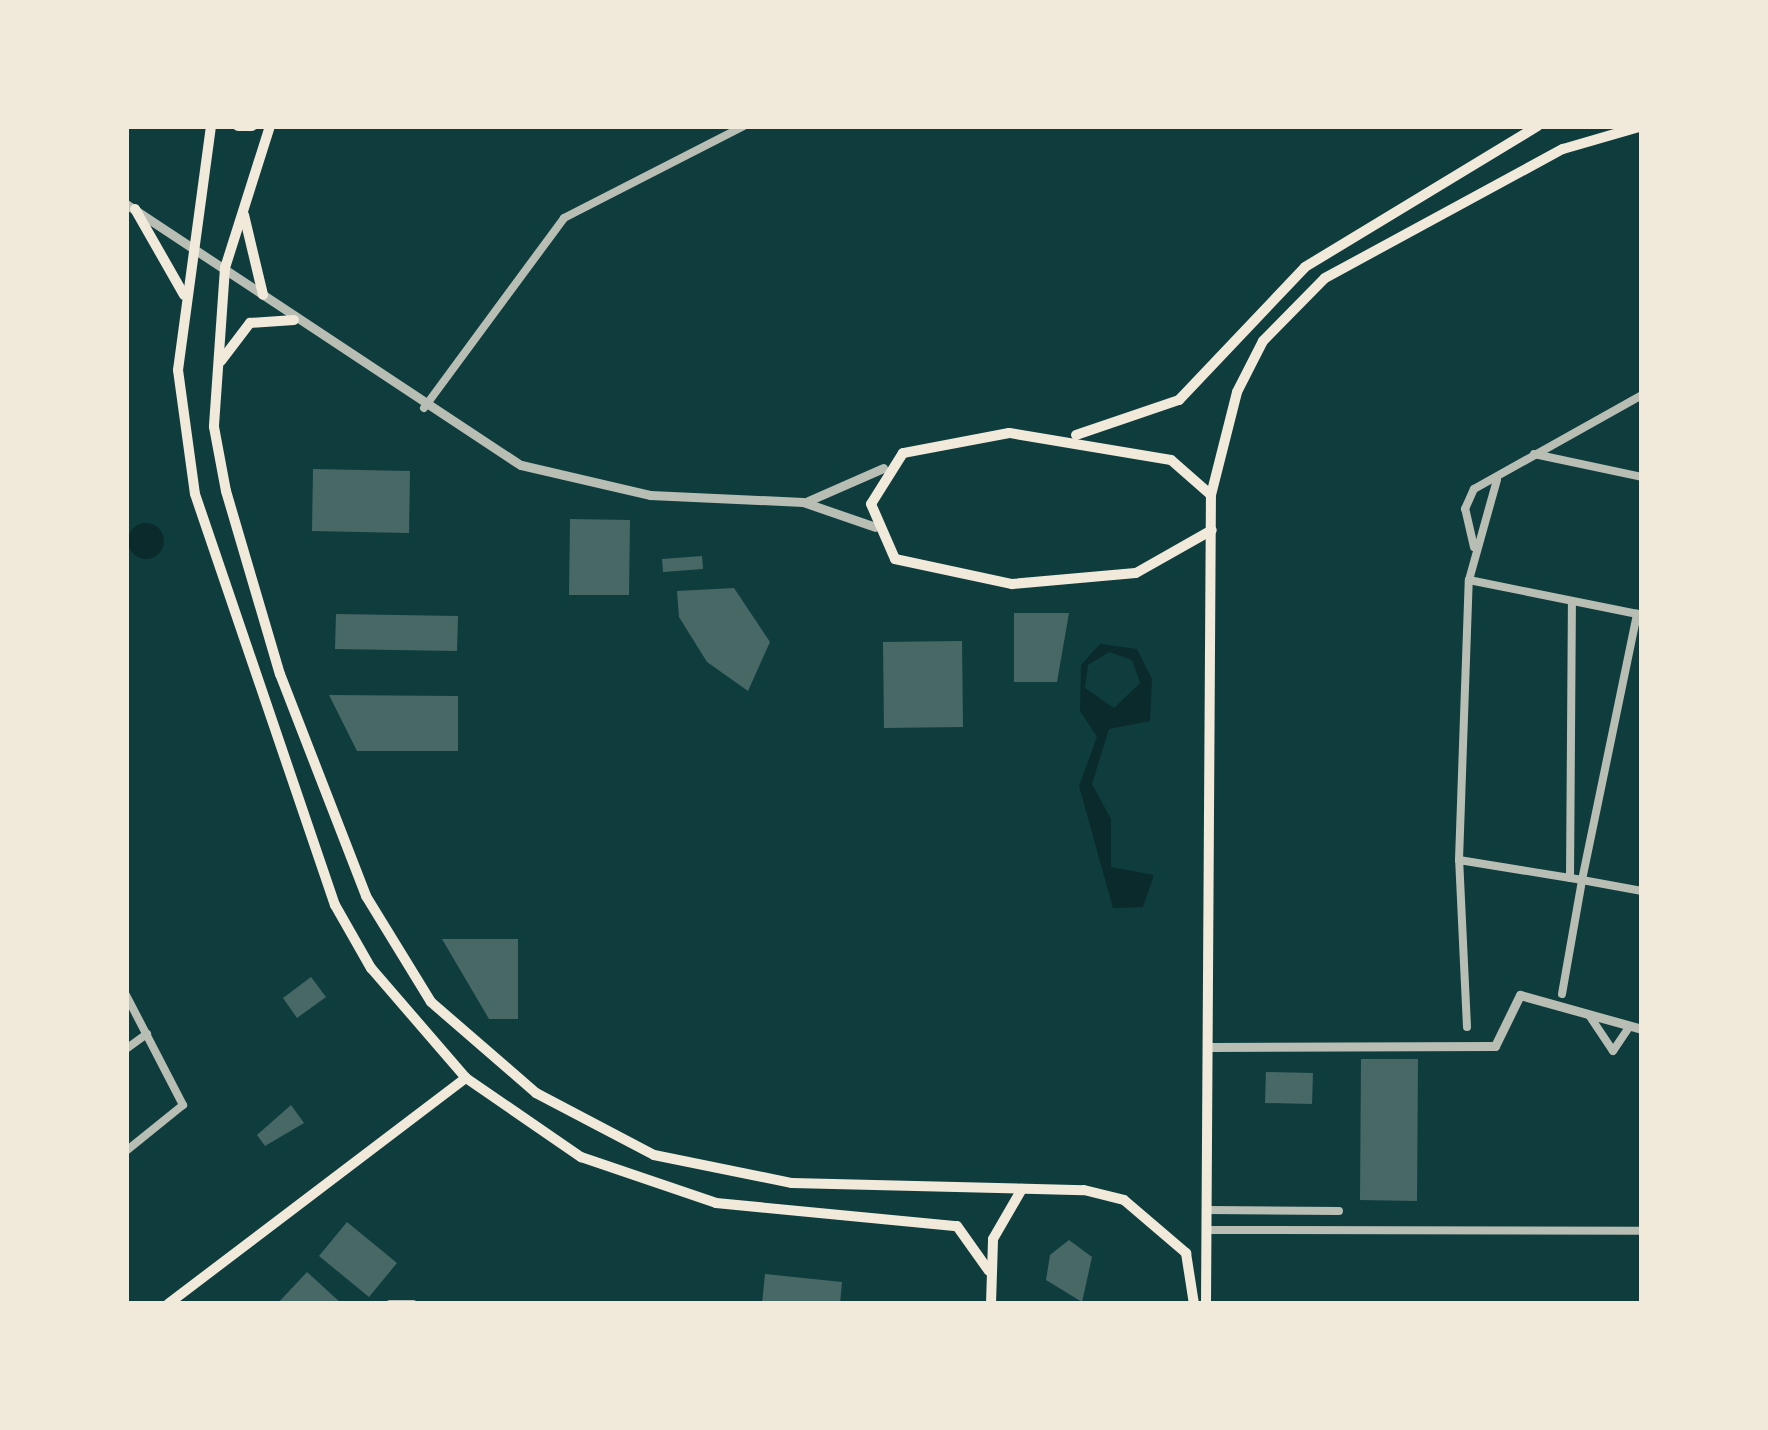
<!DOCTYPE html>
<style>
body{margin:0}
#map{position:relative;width:1768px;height:1430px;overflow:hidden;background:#0f3d3e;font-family:"Alegreya Sans",sans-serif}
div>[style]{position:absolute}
.water>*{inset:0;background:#0a2a2b}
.round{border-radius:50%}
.building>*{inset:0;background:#486865}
.minor>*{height:8px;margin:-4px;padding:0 4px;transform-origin:4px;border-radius:4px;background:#b8beb3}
.tertiary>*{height:9px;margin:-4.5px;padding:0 4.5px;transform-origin:4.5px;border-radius:4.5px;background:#b8beb3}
.secondary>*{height:10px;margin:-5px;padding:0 5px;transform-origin:5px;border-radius:5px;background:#f1e9da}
span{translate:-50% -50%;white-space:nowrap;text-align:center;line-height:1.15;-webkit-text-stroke:12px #f1e9da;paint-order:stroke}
.frame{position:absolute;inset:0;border:129px solid #f1e9da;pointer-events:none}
</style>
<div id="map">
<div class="water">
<i class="round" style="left:128px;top:523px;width:36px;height:36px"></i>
<i style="clip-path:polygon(evenodd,1100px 644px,1137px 649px,1152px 679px,1150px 721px,1109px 729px,1092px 784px,1111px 819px,1111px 867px,1154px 875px,1143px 907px,1113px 908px,1079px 786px,1097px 737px,1080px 711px,1081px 665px,1100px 644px,1109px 652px,1132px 660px,1140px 683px,1114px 708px,1085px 688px,1088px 665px,1109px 652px)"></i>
</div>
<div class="building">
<i style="clip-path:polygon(313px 469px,410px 471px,409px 533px,312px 531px)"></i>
<i style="clip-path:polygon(570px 519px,630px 520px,629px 595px,569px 595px)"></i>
<i style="clip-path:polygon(702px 556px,703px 569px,663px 572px,662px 559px)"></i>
<i style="clip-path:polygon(734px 588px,770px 642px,748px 691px,707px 662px,679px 617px,677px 591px)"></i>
<i style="clip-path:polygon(1014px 613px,1069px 613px,1057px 682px,1014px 682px)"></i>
<i style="clip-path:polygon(336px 614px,458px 616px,457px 651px,335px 649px)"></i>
<i style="clip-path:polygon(962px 641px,963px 727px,884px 728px,883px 642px)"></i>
<i style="clip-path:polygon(329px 695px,458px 696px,458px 751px,357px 751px)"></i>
<i style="clip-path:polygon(442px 939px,518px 939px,518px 1019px,489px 1019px)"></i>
<i style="clip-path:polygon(311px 977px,326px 997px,297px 1018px,283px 998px)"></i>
<i style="clip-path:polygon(1361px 1059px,1418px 1059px,1417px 1201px,1360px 1200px)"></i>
<i style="clip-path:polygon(1266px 1072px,1313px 1073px,1312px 1104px,1265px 1103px)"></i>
<i style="clip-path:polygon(291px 1105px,304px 1123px,265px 1146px,257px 1135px)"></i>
<i style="clip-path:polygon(347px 1222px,397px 1263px,369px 1297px,319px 1256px)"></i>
<i style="clip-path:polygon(1069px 1240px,1092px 1257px,1082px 1302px,1046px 1280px,1050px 1255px)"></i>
<i style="clip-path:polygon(307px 1272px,342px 1304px,277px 1304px)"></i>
<i style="clip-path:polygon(765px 1274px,842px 1282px,840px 1304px,762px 1304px)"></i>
</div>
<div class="minor">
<i style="left:424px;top:408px;width:236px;rotate:-53.6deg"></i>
<i style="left:564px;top:218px;width:202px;rotate:-27.1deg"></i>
<i style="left:1534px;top:454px;width:110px;rotate:12deg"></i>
<i style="left:1474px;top:547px;width:39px;rotate:-103deg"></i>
<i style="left:1465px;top:509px;width:22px;rotate:-66deg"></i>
<i style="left:1474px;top:489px;width:193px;rotate:-29.2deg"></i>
<i style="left:1469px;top:580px;width:177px;rotate:11.4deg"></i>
<i style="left:1459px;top:860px;width:125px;rotate:9.2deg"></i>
<i style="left:1582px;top:880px;width:272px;rotate:-78.3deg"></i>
<i style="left:1570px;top:878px;width:277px;rotate:-89.6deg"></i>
<i style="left:1562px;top:994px;width:116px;rotate:-80deg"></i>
<i style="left:1582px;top:880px;width:61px;rotate:10.4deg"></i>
<i style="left:126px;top:995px;width:124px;rotate:62.6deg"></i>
<i style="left:183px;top:1105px;width:73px;rotate:141.1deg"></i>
<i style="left:1589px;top:1015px;width:43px;rotate:56.3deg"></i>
<i style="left:1613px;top:1051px;width:30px;rotate:-56deg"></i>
<i style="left:1467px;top:1027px;width:167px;rotate:-92.7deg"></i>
<i style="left:1459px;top:860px;width:280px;rotate:-88deg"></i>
<i style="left:1469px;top:580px;width:104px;rotate:-74.4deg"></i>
<i style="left:126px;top:1049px;width:26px;rotate:-36deg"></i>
<i style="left:1208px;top:1210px;width:131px;rotate:0.4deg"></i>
<i style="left:1208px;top:1230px;width:434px;rotate:0.1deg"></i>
<i style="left:390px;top:1304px;width:23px"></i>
</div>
<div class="tertiary">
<i style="left:126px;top:204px;width:473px;rotate:33.5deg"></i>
<i style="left:521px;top:465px;width:132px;rotate:13.1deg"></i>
<i style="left:650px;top:495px;width:153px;rotate:2.6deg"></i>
<i style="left:803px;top:502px;width:76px;rotate:19.1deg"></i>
<i style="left:808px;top:501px;width:82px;rotate:-23.7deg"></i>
<i style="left:1211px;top:1047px;width:284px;rotate:-0.2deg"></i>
<i style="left:1495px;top:1046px;width:57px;rotate:-63.9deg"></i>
<i style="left:1520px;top:995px;width:127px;rotate:15.6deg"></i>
</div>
<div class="secondary">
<i style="left:211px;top:126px;width:246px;rotate:97.7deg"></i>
<i style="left:178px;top:370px;width:125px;rotate:82.2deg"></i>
<i style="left:195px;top:494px;width:434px;rotate:71.2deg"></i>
<i style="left:335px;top:905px;width:73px;rotate:60.3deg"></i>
<i style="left:371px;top:968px;width:145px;rotate:49.2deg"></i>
<i style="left:466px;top:1078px;width:140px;rotate:34.5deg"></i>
<i style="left:581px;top:1157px;width:143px;rotate:18.8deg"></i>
<i style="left:716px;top:1203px;width:242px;rotate:5.5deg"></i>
<i style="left:957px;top:1226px;width:55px;rotate:54.6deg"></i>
<i style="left:238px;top:126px;width:14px"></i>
<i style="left:270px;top:126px;width:149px;rotate:107.6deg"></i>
<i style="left:225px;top:268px;width:159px;rotate:94deg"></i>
<i style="left:214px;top:427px;width:65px;rotate:79.4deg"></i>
<i style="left:226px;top:491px;width:191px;rotate:73.6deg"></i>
<i style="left:280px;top:674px;width:238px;rotate:68.8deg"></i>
<i style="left:366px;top:896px;width:124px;rotate:58.5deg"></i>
<i style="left:431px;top:1002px;width:139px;rotate:40.9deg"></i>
<i style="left:536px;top:1093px;width:133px;rotate:27.7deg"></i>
<i style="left:654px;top:1155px;width:141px;rotate:11.5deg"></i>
<i style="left:792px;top:1183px;width:292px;rotate:1.4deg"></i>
<i style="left:1084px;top:1190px;width:41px;rotate:14deg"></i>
<i style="left:1124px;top:1200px;width:82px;rotate:40.5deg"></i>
<i style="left:1186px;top:1253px;width:52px;rotate:81.1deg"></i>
<i style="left:135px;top:209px;width:99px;rotate:60.3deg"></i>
<i style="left:244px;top:215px;width:82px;rotate:76.6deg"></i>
<i style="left:221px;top:361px;width:48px;rotate:-52.7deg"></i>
<i style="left:250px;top:323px;width:44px;rotate:-3.9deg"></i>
<i style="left:1076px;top:435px;width:109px;rotate:-18.8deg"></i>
<i style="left:1179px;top:400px;width:183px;rotate:-46.5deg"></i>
<i style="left:1305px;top:267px;width:272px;rotate:-31.2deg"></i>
<i style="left:1211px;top:495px;width:53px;rotate:-138.8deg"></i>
<i style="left:1171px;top:460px;width:164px;rotate:-170.5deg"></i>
<i style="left:1009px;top:433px;width:108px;rotate:169.3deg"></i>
<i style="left:903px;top:453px;width:60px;rotate:122.1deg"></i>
<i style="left:871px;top:504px;width:60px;rotate:66.4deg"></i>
<i style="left:895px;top:559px;width:120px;rotate:12.1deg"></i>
<i style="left:1012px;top:584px;width:124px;rotate:-5.1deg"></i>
<i style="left:1136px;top:573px;width:87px;rotate:-29.5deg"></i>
<i style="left:168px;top:1304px;width:374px;rotate:-37.2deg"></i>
<i style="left:991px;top:1304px;width:65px;rotate:-88.2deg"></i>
<i style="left:993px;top:1239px;width:58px;rotate:-59.9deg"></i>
<i style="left:1206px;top:1304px;width:809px;rotate:-89.65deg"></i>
<i style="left:1211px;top:495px;width:106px;rotate:-75.8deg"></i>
<i style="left:1237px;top:392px;width:57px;rotate:-63deg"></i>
<i style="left:1263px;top:341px;width:88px;rotate:-45.5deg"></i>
<i style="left:1325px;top:278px;width:271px;rotate:-28.5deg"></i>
<i style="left:1563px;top:149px;width:82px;rotate:-16.2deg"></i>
</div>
<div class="frame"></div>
</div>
